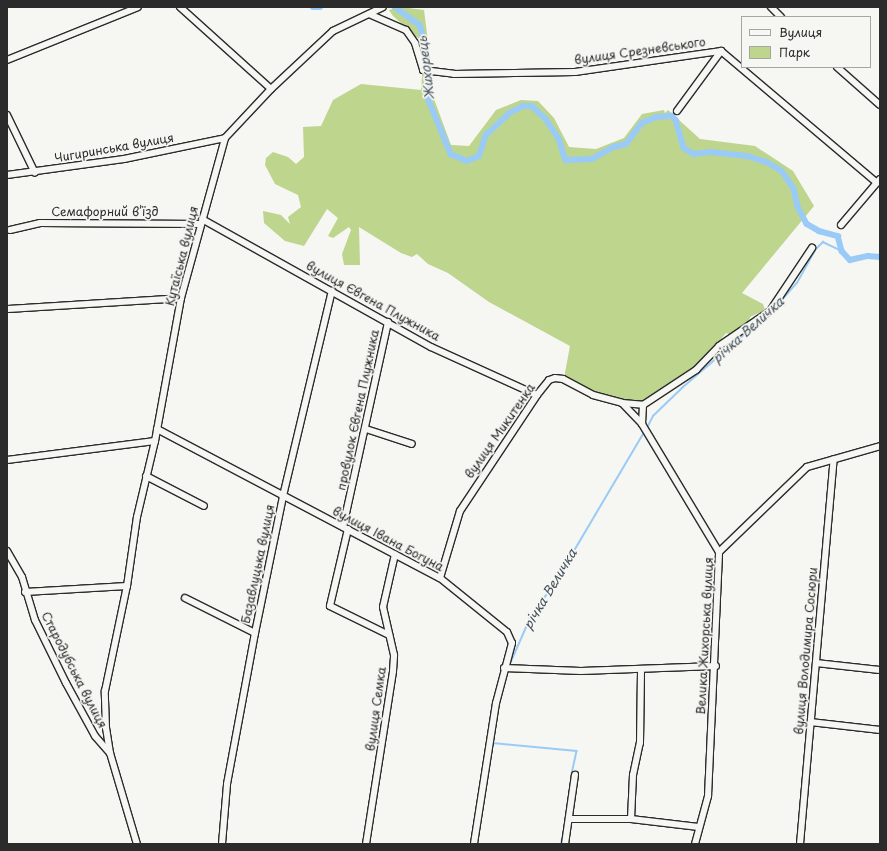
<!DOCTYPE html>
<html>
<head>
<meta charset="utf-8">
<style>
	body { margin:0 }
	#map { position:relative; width:887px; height:851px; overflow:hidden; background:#f6f6f2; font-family:"Playpen Sans",sans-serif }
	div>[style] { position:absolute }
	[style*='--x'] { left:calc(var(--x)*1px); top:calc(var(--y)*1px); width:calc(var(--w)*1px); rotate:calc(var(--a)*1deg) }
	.green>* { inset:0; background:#bdd58c }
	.stream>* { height:1.5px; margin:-0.75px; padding:0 0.75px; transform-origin:0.75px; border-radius:0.75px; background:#9acbf7 }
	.canal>* { height:5.5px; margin:-2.75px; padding:0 2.75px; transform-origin:2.75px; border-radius:2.75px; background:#9acbf7 }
	.roads { filter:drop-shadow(1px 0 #2b2b2b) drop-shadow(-1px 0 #2b2b2b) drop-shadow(0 1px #2b2b2b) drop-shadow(0 -1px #2b2b2b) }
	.minor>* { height:6px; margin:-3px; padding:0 3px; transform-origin:3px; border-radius:3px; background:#f6f6f2 }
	span { translate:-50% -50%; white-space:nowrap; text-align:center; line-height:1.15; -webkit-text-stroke:3.5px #f6f6f2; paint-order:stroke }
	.street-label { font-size:12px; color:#2b2b2b }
	.water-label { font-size:13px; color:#47535e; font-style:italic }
	.frame { position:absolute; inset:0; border:8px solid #2b2b2b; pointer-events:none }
	.legend { position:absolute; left:741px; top:16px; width:130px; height:52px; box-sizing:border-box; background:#f6f6f2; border:1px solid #a5a5a2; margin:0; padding:5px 7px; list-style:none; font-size:12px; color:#2b2b2b }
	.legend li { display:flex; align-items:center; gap:8px; height:20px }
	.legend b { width:20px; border:1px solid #a5a5a2 }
</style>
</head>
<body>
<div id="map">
	<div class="green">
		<div style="clip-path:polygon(400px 7px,424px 10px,431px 65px,431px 91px,451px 145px,469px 146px,496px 110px,521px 100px,538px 101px,554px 118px,569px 147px,596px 149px,624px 138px,642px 114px,664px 110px,665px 113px,668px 110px,700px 139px,755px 146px,793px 171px,814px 206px,742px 293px,763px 304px,765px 310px,750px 317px,749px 323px,731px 335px,726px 333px,696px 370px,646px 403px,622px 403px,564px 378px,570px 346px,489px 302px,448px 273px,428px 264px,417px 254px,412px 257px,401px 253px,359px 227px,360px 265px,344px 265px,342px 254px,351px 230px,349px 227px,333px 238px,328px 236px,338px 218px,327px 209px,304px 246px,285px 241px,264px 223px,263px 211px,281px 215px,290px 224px,288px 217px,301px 207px,298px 195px,275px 184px,265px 165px,266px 158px,273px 152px,288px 157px,296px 164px,304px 157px,303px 127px,321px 126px,333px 100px,361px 84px,421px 90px,423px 63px,419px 39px,393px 16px,389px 10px)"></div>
	</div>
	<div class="stream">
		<div style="--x:775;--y:308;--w:33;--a:-49"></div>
		<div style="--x:797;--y:283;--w:39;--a:-61"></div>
		<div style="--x:816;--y:249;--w:10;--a:-45"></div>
		<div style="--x:823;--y:242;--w:21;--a:25"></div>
		<div style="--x:648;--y:426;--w:11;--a:-63"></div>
		<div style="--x:653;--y:416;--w:42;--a:-44"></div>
		<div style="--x:683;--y:387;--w:99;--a:-40.5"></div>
		<div style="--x:510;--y:664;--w:52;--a:-66.4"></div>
		<div style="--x:531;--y:616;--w:41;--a:-54"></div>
		<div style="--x:555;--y:583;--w:173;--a:-59.4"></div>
		<div style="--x:493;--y:743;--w:84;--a:5.4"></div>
		<div style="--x:577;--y:751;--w:25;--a:102"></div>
		<div style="--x:561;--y:844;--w:14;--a:-78"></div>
	</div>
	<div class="canal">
		<div style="--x:313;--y:7;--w:7;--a:0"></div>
		<div style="--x:395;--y:7;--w:31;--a:36"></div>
		<div style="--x:420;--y:25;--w:22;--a:74"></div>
		<div style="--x:426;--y:46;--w:52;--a:87.8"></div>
		<div style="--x:428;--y:98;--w:61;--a:67.7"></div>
		<div style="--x:451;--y:154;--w:17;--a:24"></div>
		<div style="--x:467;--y:161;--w:13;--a:-23"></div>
		<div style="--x:479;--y:156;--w:22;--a:-72"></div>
		<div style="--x:486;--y:135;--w:33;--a:-43"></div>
		<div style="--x:510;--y:113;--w:15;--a:-28"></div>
		<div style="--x:523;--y:106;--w:9;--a:0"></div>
		<div style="--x:532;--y:106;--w:19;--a:43"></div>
		<div style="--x:546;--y:119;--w:24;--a:57"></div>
		<div style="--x:559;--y:139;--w:22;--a:72"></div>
		<div style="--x:566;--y:160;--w:26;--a:-2"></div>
		<div style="--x:592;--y:159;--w:25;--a:-29"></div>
		<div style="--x:614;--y:147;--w:12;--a:-14"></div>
		<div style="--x:626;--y:144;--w:26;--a:-53"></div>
		<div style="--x:642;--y:123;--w:15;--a:-23"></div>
		<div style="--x:656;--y:117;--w:16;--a:-4"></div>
		<div style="--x:672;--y:116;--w:6;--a:45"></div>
		<div style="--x:676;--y:120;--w:29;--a:74"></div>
		<div style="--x:684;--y:148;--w:12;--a:31"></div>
		<div style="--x:694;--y:154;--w:16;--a:-7"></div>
		<div style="--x:710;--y:152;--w:37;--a:6"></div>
		<div style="--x:747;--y:156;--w:21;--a:17"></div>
		<div style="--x:767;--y:162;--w:17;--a:31"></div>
		<div style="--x:782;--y:171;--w:22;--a:56"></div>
		<div style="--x:794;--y:189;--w:18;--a:77"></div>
		<div style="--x:798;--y:207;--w:19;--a:62"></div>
		<div style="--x:807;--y:224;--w:14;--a:30"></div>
		<div style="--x:819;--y:231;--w:20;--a:15"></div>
		<div style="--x:838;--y:236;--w:16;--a:75"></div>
		<div style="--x:842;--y:251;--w:12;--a:48"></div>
		<div style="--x:850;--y:260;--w:18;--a:-13"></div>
		<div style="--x:868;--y:256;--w:12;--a:5"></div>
	</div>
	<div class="roads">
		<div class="minor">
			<div style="--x:180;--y:7;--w:122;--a:42"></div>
			<div style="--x:771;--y:7;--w:14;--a:45"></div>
			<div style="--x:369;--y:14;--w:40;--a:23.4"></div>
			<div style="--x:406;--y:30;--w:16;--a:55"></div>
			<div style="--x:415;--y:43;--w:28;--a:73"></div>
			<div style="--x:423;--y:70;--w:31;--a:7"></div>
			<div style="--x:454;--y:74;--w:121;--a:-0.9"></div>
			<div style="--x:575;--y:72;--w:148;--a:-8.2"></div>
			<div style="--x:721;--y:51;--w:204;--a:40.2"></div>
			<div style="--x:7;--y:60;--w:141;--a:-22"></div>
			<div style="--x:837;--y:67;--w:57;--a:41.5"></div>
			<div style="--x:677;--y:111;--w:74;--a:-53.7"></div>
			<div style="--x:7;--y:115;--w:64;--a:64.2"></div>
			<div style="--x:7;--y:175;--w:118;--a:-7.8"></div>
			<div style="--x:124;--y:159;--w:103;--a:-11.7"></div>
			<div style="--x:202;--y:219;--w:262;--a:29.2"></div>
			<div style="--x:431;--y:347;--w:116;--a:24.4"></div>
			<div style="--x:841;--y:225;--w:60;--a:-49.7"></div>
			<div style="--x:10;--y:230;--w:31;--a:-13"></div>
			<div style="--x:40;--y:223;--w:161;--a:0.4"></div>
			<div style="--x:7;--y:309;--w:174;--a:-3.6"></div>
			<div style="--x:622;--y:403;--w:21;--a:5"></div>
			<div style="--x:642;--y:424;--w:19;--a:-87"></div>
			<div style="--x:643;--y:405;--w:64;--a:-33.4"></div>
			<div style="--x:696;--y:370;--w:33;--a:-46"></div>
			<div style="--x:719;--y:346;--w:62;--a:-34.5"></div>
			<div style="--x:770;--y:311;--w:76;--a:-56.3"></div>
			<div style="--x:157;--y:429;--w:320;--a:27.8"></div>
			<div style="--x:440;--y:578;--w:86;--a:38.9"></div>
			<div style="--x:507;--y:632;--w:12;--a:66"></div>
			<div style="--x:512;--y:643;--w:62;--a:104.9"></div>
			<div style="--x:496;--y:703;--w:143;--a:98.9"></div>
			<div style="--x:366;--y:429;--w:48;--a:18.1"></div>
			<div style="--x:7;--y:460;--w:149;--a:-7.3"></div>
			<div style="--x:146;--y:476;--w:65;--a:27.3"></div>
			<div style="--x:343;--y:527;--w:210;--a:-77.6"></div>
			<div style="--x:348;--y:529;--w:79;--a:103.2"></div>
			<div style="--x:330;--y:606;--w:66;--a:26.2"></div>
			<div style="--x:7;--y:551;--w:30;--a:60"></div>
			<div style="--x:22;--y:577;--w:45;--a:73.2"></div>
			<div style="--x:35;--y:620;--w:70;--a:63.8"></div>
			<div style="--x:66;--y:683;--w:60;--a:61.3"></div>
			<div style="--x:95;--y:736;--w:23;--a:49"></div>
			<div style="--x:110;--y:753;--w:95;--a:73.5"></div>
			<div style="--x:440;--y:578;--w:70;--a:-73.4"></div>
			<div style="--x:460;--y:511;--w:139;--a:-56.4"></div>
			<div style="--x:537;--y:395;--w:19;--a:-51"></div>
			<div style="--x:549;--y:380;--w:6;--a:-18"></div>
			<div style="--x:555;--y:378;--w:8;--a:7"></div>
			<div style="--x:563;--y:379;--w:34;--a:28"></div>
			<div style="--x:593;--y:395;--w:30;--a:15"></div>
			<div style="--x:622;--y:403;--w:29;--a:46"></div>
			<div style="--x:642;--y:424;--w:149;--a:59"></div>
			<div style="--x:25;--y:592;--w:102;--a:-3.4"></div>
			<div style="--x:185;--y:598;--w:78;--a:26.6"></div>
			<div style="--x:816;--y:663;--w:64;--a:6.2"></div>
			<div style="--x:504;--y:668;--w:77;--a:2.2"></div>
			<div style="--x:581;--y:671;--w:135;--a:-2.1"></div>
			<div style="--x:811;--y:722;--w:69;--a:6.6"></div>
			<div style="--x:110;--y:753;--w:25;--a:-99"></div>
			<div style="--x:106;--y:728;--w:37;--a:-92"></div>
			<div style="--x:105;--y:691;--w:107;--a:-78.2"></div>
			<div style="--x:127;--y:586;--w:70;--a:-81.8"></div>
			<div style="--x:137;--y:517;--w:78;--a:-76.7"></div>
			<div style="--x:155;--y:441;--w:145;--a:-79.7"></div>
			<div style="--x:181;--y:298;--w:166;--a:-74.6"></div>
			<div style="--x:225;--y:138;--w:67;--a:-46.8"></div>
			<div style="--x:271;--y:89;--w:85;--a:-43.1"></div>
			<div style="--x:333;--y:31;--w:55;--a:-25.6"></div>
			<div style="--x:569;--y:819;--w:62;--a:0"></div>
			<div style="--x:631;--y:819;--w:68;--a:6.7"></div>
			<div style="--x:631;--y:819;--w:44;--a:-87.4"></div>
			<div style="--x:633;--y:775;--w:33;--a:-78"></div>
			<div style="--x:640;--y:743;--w:74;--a:-89.2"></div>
			<div style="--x:222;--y:844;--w:60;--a:-85.2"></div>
			<div style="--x:227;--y:784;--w:154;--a:-79.5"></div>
			<div style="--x:255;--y:633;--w:140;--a:-78.4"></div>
			<div style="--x:283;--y:496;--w:211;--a:-76.6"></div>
			<div style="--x:366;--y:844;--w:175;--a:-81.1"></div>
			<div style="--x:393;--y:671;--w:16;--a:-86"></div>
			<div style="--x:394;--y:655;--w:49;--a:-102.9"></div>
			<div style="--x:383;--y:607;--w:54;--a:-77.2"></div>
			<div style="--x:565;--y:844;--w:70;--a:-81.8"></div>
			<div style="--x:695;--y:844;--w:50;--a:-74.8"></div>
			<div style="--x:708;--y:796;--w:244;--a:-87.4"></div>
			<div style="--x:719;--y:552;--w:122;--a:-44"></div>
			<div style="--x:807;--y:467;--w:76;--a:-16"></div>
			<div style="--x:800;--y:844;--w:386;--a:-85"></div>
		</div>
	</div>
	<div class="street-label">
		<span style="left:640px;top:51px;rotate:-8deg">вулиця Срезневського</span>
		<span style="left:114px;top:148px;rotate:-10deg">Чигиринська вулиця</span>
		<span style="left:105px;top:212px">Семафорний в’їзд</span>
		<span style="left:182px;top:256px;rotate:-76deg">Кутаїська вулиця</span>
		<span style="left:373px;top:301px;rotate:29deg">вулиця Євгена Плужника</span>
		<span style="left:358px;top:410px;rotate:-78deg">провулок Євгена Плужника</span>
		<span style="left:500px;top:431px;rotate:-55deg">вулиця Микитенка</span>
		<span style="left:388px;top:539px;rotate:28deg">вулиця Івана Богуна</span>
		<span style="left:258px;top:564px;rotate:-78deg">Базавлуцька вулиця</span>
		<span style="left:705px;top:636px;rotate:-87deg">Велика Жихорська вулиця</span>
		<span style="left:806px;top:651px;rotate:-85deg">вулиця Володимира Сосюри</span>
		<span style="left:74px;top:670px;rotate:63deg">Стародубська вулиця</span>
		<span style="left:376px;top:709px;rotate:-82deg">вулиця Семка</span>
	</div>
	<div class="water-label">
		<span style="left:426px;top:68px;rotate:-97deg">Жихорець</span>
		<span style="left:748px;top:330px;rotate:-42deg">річка Величка</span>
		<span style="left:550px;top:589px;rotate:-59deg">річка Величка</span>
	</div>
	<div class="frame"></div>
	<ul class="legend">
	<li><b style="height:5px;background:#f6f6f2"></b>Вулиця</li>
	<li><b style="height:11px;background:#bdd58c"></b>Парк</li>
	</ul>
</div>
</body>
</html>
